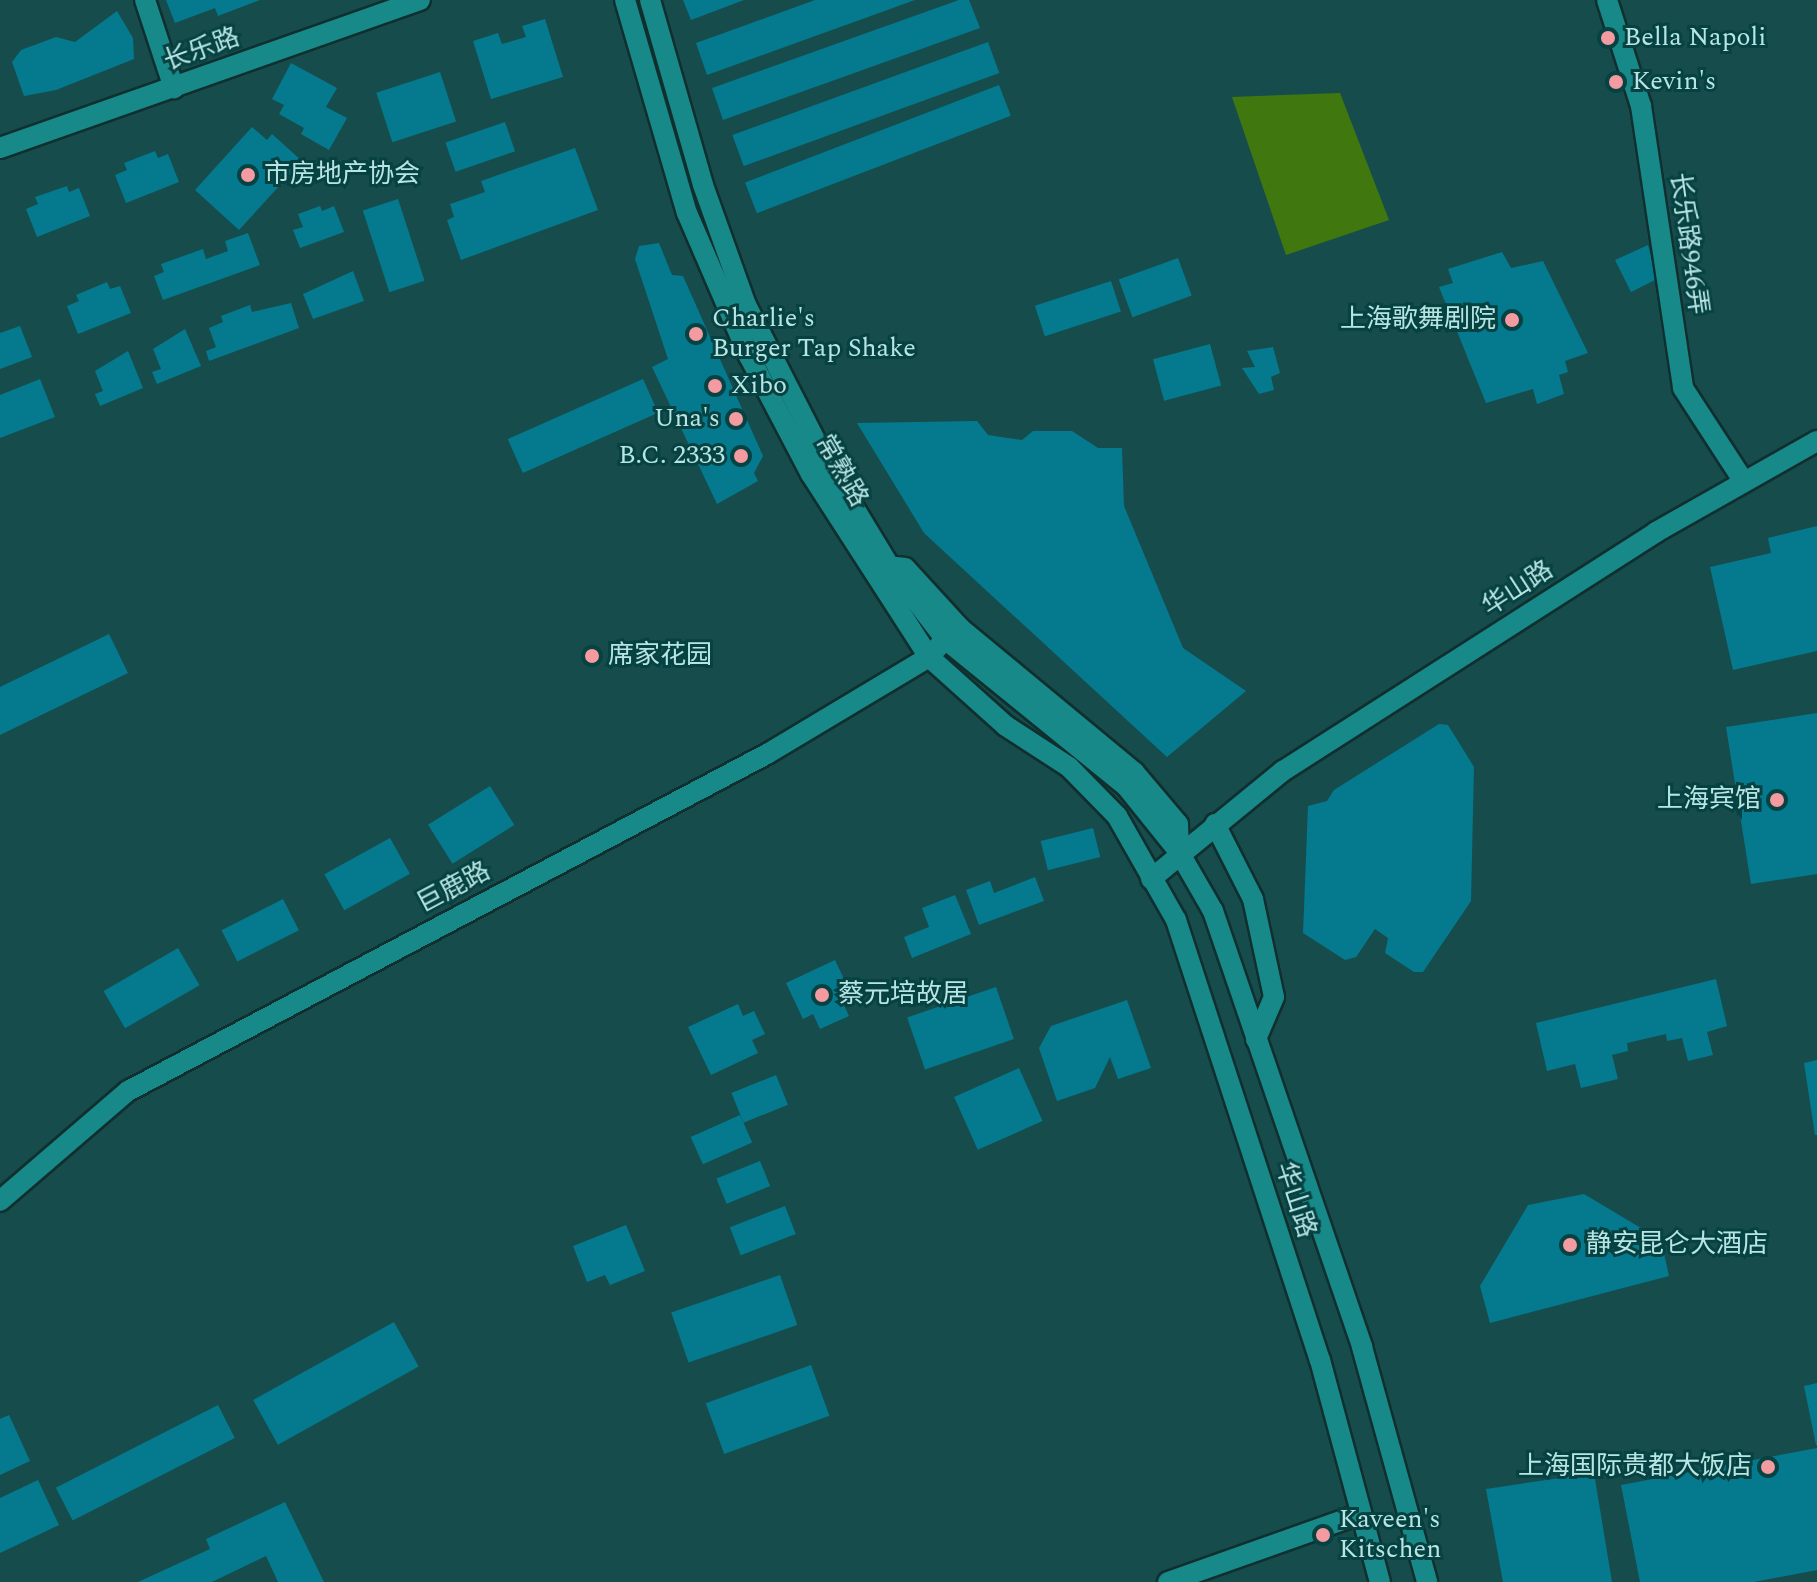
<!DOCTYPE html>
<html>
<head>
<meta charset="utf-8">
<style>
	body { margin:0 }
	#map { position:relative; width:1817px; height:1582px; overflow:hidden; background:#164d4c; font-family:Spectral,"Noto Sans SC",serif }
	div>[style] { position:absolute }
	[style*='--x'] { left:calc(var(--x)*1px); top:calc(var(--y)*1px); width:calc(var(--w)*1px); rotate:calc(var(--a)*1deg) }
	.green>* { inset:0; background:#40780f }
	.building>* { inset:0; background:#05798d; transform-origin:0 0 }
	.roads { filter:drop-shadow(2px 0 #102f2f) drop-shadow(-2px 0 #102f2f) drop-shadow(0 2px #102f2f) drop-shadow(0 -2px #102f2f) }
	.street>* { height:20px; margin:-10px; padding:0 10px; transform-origin:10px; border-radius:10px; background:#188989 }
	.secondary>* { height:20px; margin:-10px; padding:0 10px; transform-origin:10px; border-radius:10px; background:#188989 }
	.dots>* { width:22px; height:22px; translate:-50% -50%; box-sizing:border-box; border:4px solid #064242; border-radius:50% }
	span { translate:-50% -50%; white-space:nowrap; text-align:center; line-height:1.15; -webkit-text-stroke:6px #064242; paint-order:stroke }
	.poi-label { font-size:26px; color:#b8e5e4 }
	.left { translate:0 -50%; text-align:left }
	.right { translate:-100% -50%; text-align:right }
	.street-label { font-size:26px; color:#b8e5e4 }
</style>
</head>
<body>
<div id="map">
	<div class="green">
		<div style="clip-path:polygon(1340px 93px,1389px 220px,1286px 255px,1232px 97px)"></div>
	</div>
	<div class="building">
		<div style="clip-path:polygon(166px 0,260px 0,218px 16px,215px 8px,175px 23px)"></div>
		<div style="clip-path:polygon(683px 0,744px 0,691px 20px)"></div>
		<div style="clip-path:polygon(815px 0,915px 0,707px 75px,696px 43px)"></div>
		<div style="clip-path:polygon(959px 0,969px 0,980px 28px,723px 120px,712px 88px)"></div>
		<div style="clip-path:polygon(117px 11px,133px 38px,134px 59px,56px 90px,24px 96px,12px 62px,21px 50px,56px 37px,75px 42px)"></div>
		<div style="clip-path:polygon(545px 19px,563px 77px,491px 99px,473px 41px,498px 33px,502px 44px,526px 37px,522px 26px)"></div>
		<div style="left:988px;top:42px;width:33px;height:272px;rotate:70deg"></div>
		<div style="clip-path:polygon(291px 63px,337px 88px,326px 107px,347px 118px,329px 150px,301px 134px,304px 128px,279px 114px,284px 105px,272px 99px)"></div>
		<div style="left:440px;top:72px;width:52px;height:67px;rotate:72deg"></div>
		<div style="left:999px;top:85px;width:33px;height:272px;rotate:69deg"></div>
		<div style="left:505px;top:122px;width:31px;height:63px;rotate:71deg"></div>
		<div style="clip-path:polygon(252px 127px,267px 140px,272px 134px,302px 161px,239px 230px,195px 190px)"></div>
		<div style="clip-path:polygon(575px 148px,598px 210px,461px 260px,447px 220px,454px 217px,450px 204px,485px 192px,481px 181px)"></div>
		<div style="clip-path:polygon(155px 151px,158px 158px,168px 154px,179px 182px,126px 203px,115px 175px,127px 170px,124px 163px)"></div>
		<div style="clip-path:polygon(67px 186px,69px 192px,79px 188px,90px 216px,37px 237px,26px 209px,38px 204px,35px 197px)"></div>
		<div style="left:398px;top:199px;width:86px;height:37px;rotate:72deg"></div>
		<div style="clip-path:polygon(320px 206px,322px 211px,334px 206px,344px 232px,300px 248px,293px 230px,303px 227px,298px 214px)"></div>
		<div style="clip-path:polygon(248px 233px,260px 265px,163px 300px,154px 276px,164px 272px,161px 264px,203px 249px,206px 259px,228px 251px,225px 241px)"></div>
		<div style="clip-path:polygon(659px 243px,672px 275px,683px 276px,763px 456px,754px 473px,758px 481px,717px 504px,652px 367px,668px 359px,635px 259px,639px 246px)"></div>
		<div style="clip-path:polygon(1648px 245px,1657px 279px,1631px 292px,1615px 260px)"></div>
		<div style="clip-path:polygon(1502px 252px,1511px 268px,1543px 261px,1588px 353px,1565px 361px,1568px 372px,1559px 375px,1564px 394px,1537px 404px,1533px 389px,1486px 403px,1439px 287px,1453px 283px,1448px 269px)"></div>
		<div style="left:1178px;top:258px;width:40px;height:63px;rotate:70deg"></div>
		<div style="clip-path:polygon(353px 271px,364px 301px,313px 319px,303px 294px)"></div>
		<div style="left:1111px;top:281px;width:32px;height:80px;rotate:72deg"></div>
		<div style="clip-path:polygon(107px 282px,110px 289px,120px 286px,131px 313px,78px 334px,67px 306px,79px 301px,76px 295px)"></div>
		<div style="clip-path:polygon(291px 303px,299px 328px,209px 361px,206px 351px,216px 347px,209px 328px,223px 322px,221px 316px,250px 305px,252px 312px)"></div>
		<div style="clip-path:polygon(20px 326px,32px 357px,0 369px,0 333px)"></div>
		<div style="clip-path:polygon(185px 329px,201px 366px,157px 384px,152px 372px,161px 369px,153px 349px)"></div>
		<div style="left:1210px;top:344px;width:43px;height:59px;rotate:75deg"></div>
		<div style="clip-path:polygon(1273px 347px,1280px 373px,1271px 377px,1274px 390px,1259px 394px,1242px 368px,1255px 367px,1247px 351px)"></div>
		<div style="clip-path:polygon(128px 351px,143px 388px,100px 406px,95px 394px,103px 391px,95px 371px)"></div>
		<div style="clip-path:polygon(40px 379px,55px 417px,0 438px,0 395px)"></div>
		<div style="left:643px;top:379px;width:37px;height:148px;rotate:66deg"></div>
		<div style="clip-path:polygon(977px 421px,988px 435px,1022px 440px,1033px 431px,1072px 431px,1098px 448px,1122px 448px,1124px 506px,1183px 648px,1246px 691px,1167px 757px,924px 533px,857px 423px)"></div>
		<div style="clip-path:polygon(1817px 526px,1817px 651px,1733px 670px,1710px 567px,1771px 553px,1768px 538px)"></div>
		<div style="clip-path:polygon(109px 634px,128px 673px,0 735px,0 687px)"></div>
		<div style="clip-path:polygon(1817px 713px,1817px 874px,1751px 884px,1726px 727px)"></div>
		<div style="clip-path:polygon(1439px 724px,1448px 725px,1474px 767px,1471px 901px,1423px 972px,1414px 972px,1385px 953px,1388px 938px,1375px 929px,1356px 957px,1345px 960px,1303px 933px,1308px 806px,1327px 801px,1334px 790px)"></div>
		<div style="left:490px;top:786px;width:46px;height:73px;rotate:58deg"></div>
		<div style="left:1093px;top:828px;width:30px;height:54px;rotate:76deg"></div>
		<div style="left:390px;top:838px;width:41px;height:75px;rotate:61deg"></div>
		<div style="clip-path:polygon(1035px 877px,1044px 901px,979px 925px,966px 890px,990px 881px,994px 893px)"></div>
		<div style="clip-path:polygon(955px 895px,971px 934px,912px 958px,904px 937px,929px 927px,922px 908px)"></div>
		<div style="left:283px;top:899px;width:35px;height:69px;rotate:63deg"></div>
		<div style="left:178px;top:948px;width:43px;height:86px;rotate:60deg"></div>
		<div style="clip-path:polygon(835px 960px,852px 996px,842px 1001px,849px 1016px,820px 1029px,813px 1014px,803px 1019px,786px 983px)"></div>
		<div style="clip-path:polygon(1716px 979px,1727px 1026px,1707px 1032px,1713px 1055px,1688px 1061px,1682px 1038px,1667px 1041px,1666px 1034px,1627px 1043px,1628px 1051px,1612px 1055px,1618px 1079px,1581px 1088px,1575px 1064px,1547px 1071px,1536px 1023px)"></div>
		<div style="left:996px;top:987px;width:55px;height:94px;rotate:71deg"></div>
		<div style="clip-path:polygon(1127px 1000px,1151px 1068px,1118px 1079px,1110px 1057px,1095px 1088px,1057px 1101px,1039px 1048px,1051px 1026px)"></div>
		<div style="clip-path:polygon(738px 1004px,743px 1016px,754px 1011px,765px 1034px,752px 1040px,758px 1053px,711px 1075px,688px 1027px)"></div>
		<div style="clip-path:polygon(1817px 1060px,1817px 1135px,1815px 1135px,1804px 1063px)"></div>
		<div style="left:1019px;top:1068px;width:58px;height:71px;rotate:66deg"></div>
		<div style="left:776px;top:1075px;width:32px;height:48px;rotate:68deg"></div>
		<div style="left:740px;top:1115px;width:30px;height:54px;rotate:66deg"></div>
		<div style="left:760px;top:1161px;width:27px;height:47px;rotate:68deg"></div>
		<div style="clip-path:polygon(1584px 1194px,1661px 1240px,1669px 1276px,1490px 1323px,1480px 1286px,1528px 1205px)"></div>
		<div style="left:785px;top:1206px;width:30px;height:59px;rotate:69deg"></div>
		<div style="clip-path:polygon(626px 1225px,645px 1271px,610px 1285px,605px 1275px,587px 1282px,573px 1246px)"></div>
		<div style="left:780px;top:1275px;width:53px;height:115px;rotate:71deg"></div>
		<div style="left:394px;top:1322px;width:51px;height:161px;rotate:61deg"></div>
		<div style="left:811px;top:1365px;width:54px;height:112px;rotate:70deg"></div>
		<div style="clip-path:polygon(1817px 1383px,1817px 1445px,1816px 1445px,1804px 1386px)"></div>
		<div style="left:218px;top:1405px;width:37px;height:182px;rotate:63deg"></div>
		<div style="clip-path:polygon(9px 1415px,30px 1461px,0 1475px,0 1419px)"></div>
		<div style="clip-path:polygon(1817px 1448px,1817px 1570px,1754px 1582px,1640px 1582px,1621px 1485px)"></div>
		<div style="clip-path:polygon(1594px 1473px,1612px 1582px,1503px 1582px,1486px 1489px)"></div>
		<div style="clip-path:polygon(38px 1480px,59px 1525px,0 1553px,0 1498px)"></div>
		<div style="clip-path:polygon(285px 1502px,324px 1582px,278px 1582px,266px 1556px,212px 1582px,138px 1582px,210px 1549px,206px 1539px)"></div>
	</div>
	<div class="roads">
		<div class="street">
			<div style="--x:145;--y:0;--w:93;--a:71.8"></div>
			<div style="--x:1607;--y:0;--w:111;--a:72.2"></div>
			<div style="--x:1641;--y:106;--w:285;--a:81.5"></div>
			<div style="--x:1683;--y:388;--w:112;--a:57"></div>
			<div style="--x:0;--y:1201;--w:169;--a:-40.7"></div>
			<div style="--x:128;--y:1091;--w:722;--a:-27.81"></div>
			<div style="--x:767;--y:754;--w:189;--a:-30.9"></div>
			<div style="--x:929;--y:657;--w:24;--a:-48"></div>
			<div style="--x:1168;--y:1582;--w:204;--a:-19.5"></div>
		</div>
		<div class="secondary">
			<div style="--x:625;--y:0;--w:222;--a:73.8"></div>
			<div style="--x:687;--y:213;--w:156;--a:66.6"></div>
			<div style="--x:749;--y:356;--w:133;--a:62.3"></div>
			<div style="--x:811;--y:474;--w:218;--a:57.2"></div>
			<div style="--x:929;--y:657;--w:103;--a:41.9"></div>
			<div style="--x:1006;--y:726;--w:75;--a:33.1"></div>
			<div style="--x:1069;--y:767;--w:69;--a:45.6"></div>
			<div style="--x:1117;--y:816;--w:120;--a:60.4"></div>
			<div style="--x:1176;--y:920;--w:463;--a:71.9"></div>
			<div style="--x:1320;--y:1360;--w:230;--a:74.9"></div>
			<div style="--x:650;--y:0;--w:192;--a:74"></div>
			<div style="--x:703;--y:185;--w:127;--a:70.3"></div>
			<div style="--x:746;--y:305;--w:180;--a:62.9"></div>
			<div style="--x:828;--y:465;--w:119;--a:58.7"></div>
			<div style="--x:890;--y:567;--w:91;--a:52.6"></div>
			<div style="--x:945;--y:639;--w:233;--a:39.1"></div>
			<div style="--x:1126;--y:786;--w:85;--a:51.2"></div>
			<div style="--x:1179;--y:852;--w:68;--a:60"></div>
			<div style="--x:1213;--y:911;--w:461;--a:71.1"></div>
			<div style="--x:1362;--y:1347;--w:244;--a:74.5"></div>
			<div style="--x:0;--y:148;--w:445;--a:-19.4"></div>
			<div style="--x:896;--y:567;--w:9;--a:6"></div>
			<div style="--x:905;--y:568;--w:81;--a:47.5"></div>
			<div style="--x:960;--y:628;--w:226;--a:39.6"></div>
			<div style="--x:1134;--y:772;--w:68;--a:49.8"></div>
			<div style="--x:1178;--y:824;--w:28;--a:88"></div>
			<div style="--x:1215;--y:824;--w:84;--a:63.1"></div>
			<div style="--x:1253;--y:899;--w:100;--a:77.9"></div>
			<div style="--x:1274;--y:997;--w:46;--a:113.2"></div>
			<div style="--x:1151;--y:879;--w:171;--a:-39.3"></div>
			<div style="--x:1283;--y:771;--w:443;--a:-32.6"></div>
			<div style="--x:1656;--y:532;--w:185;--a:-29.5"></div>
		</div>
	</div>
	<div class="dots">
		<div style="left:1608px;top:38px;background:#f49aa1"></div>
		<div style="left:1616px;top:82px;background:#f49aa1"></div>
		<div style="left:248px;top:175px;background:#f49aa1"></div>
		<div style="left:1512px;top:320px;background:#f49aa1"></div>
		<div style="left:696px;top:334px;background:#f49aa1"></div>
		<div style="left:715px;top:386px;background:#f49aa1"></div>
		<div style="left:736px;top:419px;background:#f49aa1"></div>
		<div style="left:741px;top:456px;background:#f49aa1"></div>
		<div style="left:592px;top:656px;background:#f49aa1"></div>
		<div style="left:1777px;top:800px;background:#f49aa1"></div>
		<div style="left:822px;top:995px;background:#f49aa1"></div>
		<div style="left:1570px;top:1245px;background:#f49aa1"></div>
		<div style="left:1768px;top:1467px;background:#f49aa1"></div>
		<div style="left:1323px;top:1535px;background:#f49aa1"></div>
	</div>
	<div class="poi-label">
		<span class="left" style="left:1624px;top:38px">Bella Napoli</span>
		<span class="left" style="left:1632px;top:82px">Kevin's</span>
		<span class="left" style="left:264px;top:175px">市房地产协会</span>
		<span class="left" style="left:712px;top:334px">Charlie's<br>Burger Tap Shake</span>
		<span class="right" style="left:1496px;top:320px">上海歌舞剧院</span>
		<span class="left" style="left:731px;top:386px">Xibo</span>
		<span class="right" style="left:720px;top:419px">Una's</span>
		<span class="right" style="left:725px;top:456px">B.C. 2333</span>
		<span class="left" style="left:608px;top:656px">席家花园</span>
		<span class="right" style="left:1761px;top:800px">上海宾馆</span>
		<span class="left" style="left:838px;top:995px">蔡元培故居</span>
		<span class="left" style="left:1586px;top:1245px">静安昆仑大酒店</span>
		<span class="right" style="left:1752px;top:1467px">上海国际贵都大饭店</span>
		<span class="left" style="left:1339px;top:1535px">Kaveen's<br>Kitschen</span>
	</div>
	<div class="street-label">
		<span style="left:202px;top:50px;rotate:-20deg">长乐路</span>
		<span style="left:1688px;top:244px;rotate:82deg">长乐路946弄</span>
		<span style="left:841px;top:471px;rotate:60deg">常熟路</span>
		<span style="left:1518px;top:589px;rotate:-33deg">华山路</span>
		<span style="left:454px;top:888px;rotate:-28deg">巨鹿路</span>
		<span style="left:1295px;top:1200px;rotate:72deg">华山路</span>
	</div>
</div>
</body>
</html>
